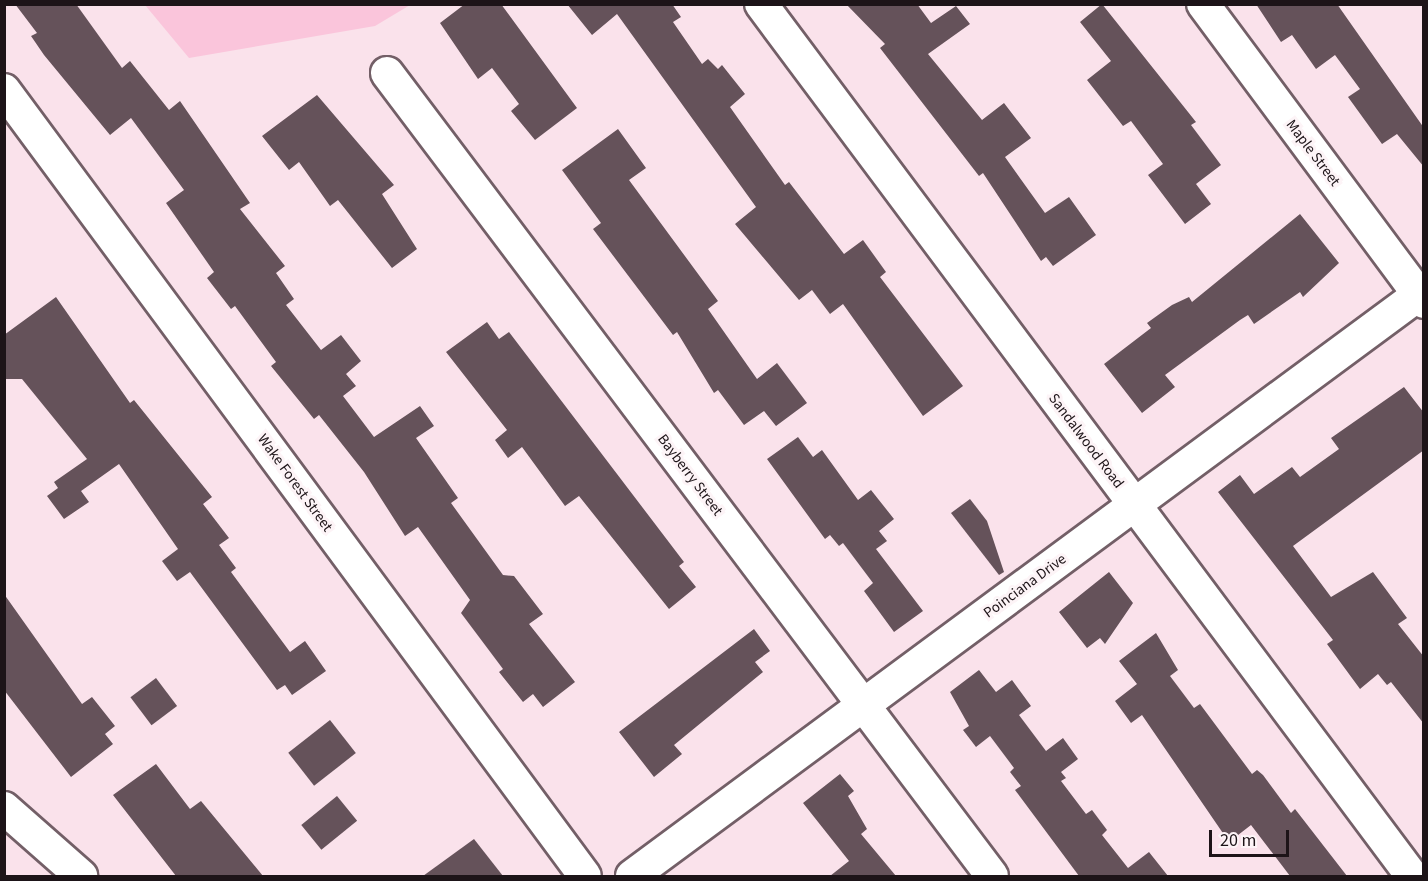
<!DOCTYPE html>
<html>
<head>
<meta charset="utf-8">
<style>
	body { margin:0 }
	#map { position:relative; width:1428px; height:881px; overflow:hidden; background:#fae2eb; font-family:"Source Sans 3",sans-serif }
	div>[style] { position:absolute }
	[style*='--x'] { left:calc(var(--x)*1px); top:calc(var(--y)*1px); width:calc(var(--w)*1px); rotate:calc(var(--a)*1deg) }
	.green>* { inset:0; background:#fac5db }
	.building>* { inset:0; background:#65525a; transform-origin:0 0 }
	.roads { filter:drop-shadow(2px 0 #735f67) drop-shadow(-2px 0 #735f67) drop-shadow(0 2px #735f67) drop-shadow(0 -2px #735f67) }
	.minor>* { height:32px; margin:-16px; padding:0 16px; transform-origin:16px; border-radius:16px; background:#fff }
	span { translate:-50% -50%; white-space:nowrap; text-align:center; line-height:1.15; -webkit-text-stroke:6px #fdf4f7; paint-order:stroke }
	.street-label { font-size:15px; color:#1d1418 }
	.frame { position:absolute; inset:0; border:6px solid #1d1418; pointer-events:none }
	.scale { position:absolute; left:1209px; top:830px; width:80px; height:27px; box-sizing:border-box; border:3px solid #1d1418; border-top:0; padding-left:8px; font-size:18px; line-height:21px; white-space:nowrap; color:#1d1418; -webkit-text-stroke:4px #fdf4f7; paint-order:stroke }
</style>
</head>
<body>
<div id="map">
	<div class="green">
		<div style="clip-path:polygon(145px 5px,410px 5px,375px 26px,189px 58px)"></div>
	</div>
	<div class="building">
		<div style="clip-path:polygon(15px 4px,76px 4px,122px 68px,130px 61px,169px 110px,180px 101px,250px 203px,240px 209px,285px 266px,276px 273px,294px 299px,286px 305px,321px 350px,341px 335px,361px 361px,346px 374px,356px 386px,343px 396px,374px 437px,420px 406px,434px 426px,416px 438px,458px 498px,451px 503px,503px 575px,514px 576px,543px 614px,529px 624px,575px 682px,543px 707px,533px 694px,523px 702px,499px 672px,503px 669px,461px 613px,470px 600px,418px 527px,405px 536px,364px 472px,319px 415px,314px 419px,271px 366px,276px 362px,235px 306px,231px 309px,207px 278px,214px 272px,166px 203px,184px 190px,131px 118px,110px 135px,44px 55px,31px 36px,37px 33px)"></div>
		<div style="clip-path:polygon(465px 4px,501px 4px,577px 108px,535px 140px,511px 111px,519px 104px,492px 68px,478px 79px,440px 23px)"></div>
		<div style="clip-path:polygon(567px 4px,672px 4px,681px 17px,673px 22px,702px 64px,708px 59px,718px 69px,722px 65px,745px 94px,730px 107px,785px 185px,789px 182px,844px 254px,863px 240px,886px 272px,880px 277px,963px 386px,923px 416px,843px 304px,830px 314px,812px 290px,799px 300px,735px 224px,756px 207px,617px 14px,592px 35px)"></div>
		<div style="clip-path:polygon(846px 4px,917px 4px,931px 23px,956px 6px,970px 24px,928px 54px,982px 120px,1004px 103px,1031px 138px,1005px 157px,1045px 213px,1069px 197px,1096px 235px,1053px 266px,1046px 257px,1041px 261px,983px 173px,979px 176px,880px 48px,885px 44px)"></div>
		<div style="clip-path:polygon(1102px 4px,1196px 122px,1191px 125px,1221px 165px,1196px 184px,1211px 204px,1185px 224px,1148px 175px,1163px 164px,1131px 121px,1123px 126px,1087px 80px,1111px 61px,1080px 22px)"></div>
		<div style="clip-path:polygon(1256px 4px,1337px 4px,1424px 128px,1424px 167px,1397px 134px,1382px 144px,1348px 97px,1360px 89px,1335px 55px,1316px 69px,1292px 35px,1281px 42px)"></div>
		<div style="clip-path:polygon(317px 95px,394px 185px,382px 194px,417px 249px,392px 268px,338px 200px,330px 206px,299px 162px,289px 170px,262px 136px)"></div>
		<div style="clip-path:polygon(618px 129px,646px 168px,629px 180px,718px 301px,708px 309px,757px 379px,777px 363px,807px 403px,776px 426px,764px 411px,744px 425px,718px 390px,714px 393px,677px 332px,673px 335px,593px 229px,601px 223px,562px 170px)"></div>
		<div style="clip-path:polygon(1300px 214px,1339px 263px,1303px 297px,1300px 292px,1254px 324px,1248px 315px,1240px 320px,1165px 375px,1175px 387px,1142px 413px,1104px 364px,1151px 328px,1147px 323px,1172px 305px,1189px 297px,1192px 302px)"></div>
		<div style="clip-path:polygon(56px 297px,130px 403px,134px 400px,212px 497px,203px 504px,229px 538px,219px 545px,236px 568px,231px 572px,290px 652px,305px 641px,326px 671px,292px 695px,285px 685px,277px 690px,190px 572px,177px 581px,162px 561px,178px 549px,119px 464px,81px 491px,89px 502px,64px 519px,47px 496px,58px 488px,54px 482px,87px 459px,22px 379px,4px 379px,4px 335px)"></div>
		<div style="clip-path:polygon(487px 322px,499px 339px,509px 332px,684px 562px,679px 566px,696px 587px,669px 609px,579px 496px,565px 506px,522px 447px,508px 458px,495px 440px,507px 430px,446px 352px)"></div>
		<div style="clip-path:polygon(1404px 387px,1424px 413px,1424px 450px,1293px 546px,1331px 597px,1373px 572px,1407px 618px,1398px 624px,1424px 657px,1424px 724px,1391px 682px,1387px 685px,1378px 674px,1360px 689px,1327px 644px,1333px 640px,1218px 492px,1240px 475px,1254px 494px,1292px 467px,1300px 477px,1339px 449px,1331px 438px)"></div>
		<div style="clip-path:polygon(798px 437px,813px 457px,822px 450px,858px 500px,871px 490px,894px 519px,879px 531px,887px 541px,876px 549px,923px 611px,894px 632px,864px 591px,873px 583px,843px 543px,839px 546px,830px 535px,825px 539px,767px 459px)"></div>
		<div style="clip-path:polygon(970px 499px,987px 521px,1004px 572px,999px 575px,951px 513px)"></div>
		<div style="clip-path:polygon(1109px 572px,1133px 603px,1105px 644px,1100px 638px,1087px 648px,1059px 612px)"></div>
		<div style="clip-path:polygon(4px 594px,82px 704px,92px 697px,115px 726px,105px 734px,113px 744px,71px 777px,4px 690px)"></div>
		<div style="clip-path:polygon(754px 629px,770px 651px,755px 662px,763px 672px,674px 745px,682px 754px,654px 777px,619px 732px)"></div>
		<div style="clip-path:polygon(1156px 633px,1178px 670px,1170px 676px,1194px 708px,1200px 704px,1252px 774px,1257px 770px,1263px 775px,1291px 813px,1295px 809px,1347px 876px,1290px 876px,1251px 825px,1229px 842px,1142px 715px,1131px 723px,1115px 701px,1137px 684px,1119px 661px)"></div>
		<div style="clip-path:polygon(979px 670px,996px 692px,1012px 680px,1031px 706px,1019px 715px,1046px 751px,1063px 738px,1078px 759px,1061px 772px,1066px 778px,1061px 781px,1086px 814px,1092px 810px,1107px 830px,1102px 835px,1128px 868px,1149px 852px,1168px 876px,1079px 876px,1015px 790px,1021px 786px,1010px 772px,1014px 768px,990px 736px,976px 747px,963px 730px,969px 726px,950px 692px)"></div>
		<div style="left:156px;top:678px;width:35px;height:32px;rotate:53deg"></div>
		<div style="left:330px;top:720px;width:42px;height:53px;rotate:52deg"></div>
		<div style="clip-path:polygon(156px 764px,190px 809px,201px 801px,263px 876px,176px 876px,113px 795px)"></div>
		<div style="clip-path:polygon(840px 774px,854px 791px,848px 796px,867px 829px,861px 834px,896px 876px,830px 876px,849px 861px,803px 803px)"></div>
		<div style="left:337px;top:796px;width:32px;height:46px;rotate:51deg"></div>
		<div style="clip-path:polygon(474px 839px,503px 876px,423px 876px)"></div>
	</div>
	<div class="roads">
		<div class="minor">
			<div style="--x:761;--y:4;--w:1088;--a:53.26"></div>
			<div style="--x:1203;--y:4;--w:371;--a:53.4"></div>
			<div style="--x:387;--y:73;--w:1005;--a:53"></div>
			<div style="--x:4;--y:90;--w:977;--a:53.53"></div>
			<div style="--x:4;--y:808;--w:103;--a:41.4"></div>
			<div style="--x:632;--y:876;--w:977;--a:-36.47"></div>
		</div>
	</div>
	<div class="street-label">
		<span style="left:1313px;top:153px;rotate:53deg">Maple Street</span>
		<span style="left:1086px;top:441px;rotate:53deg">Sandalwood Road</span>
		<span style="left:690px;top:475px;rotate:53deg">Bayberry Street</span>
		<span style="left:295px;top:483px;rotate:54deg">Wake Forest Street</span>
		<span style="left:1025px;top:586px;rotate:-36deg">Poinciana Drive</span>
	</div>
	<div class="frame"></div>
	<div class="scale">20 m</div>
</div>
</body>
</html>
